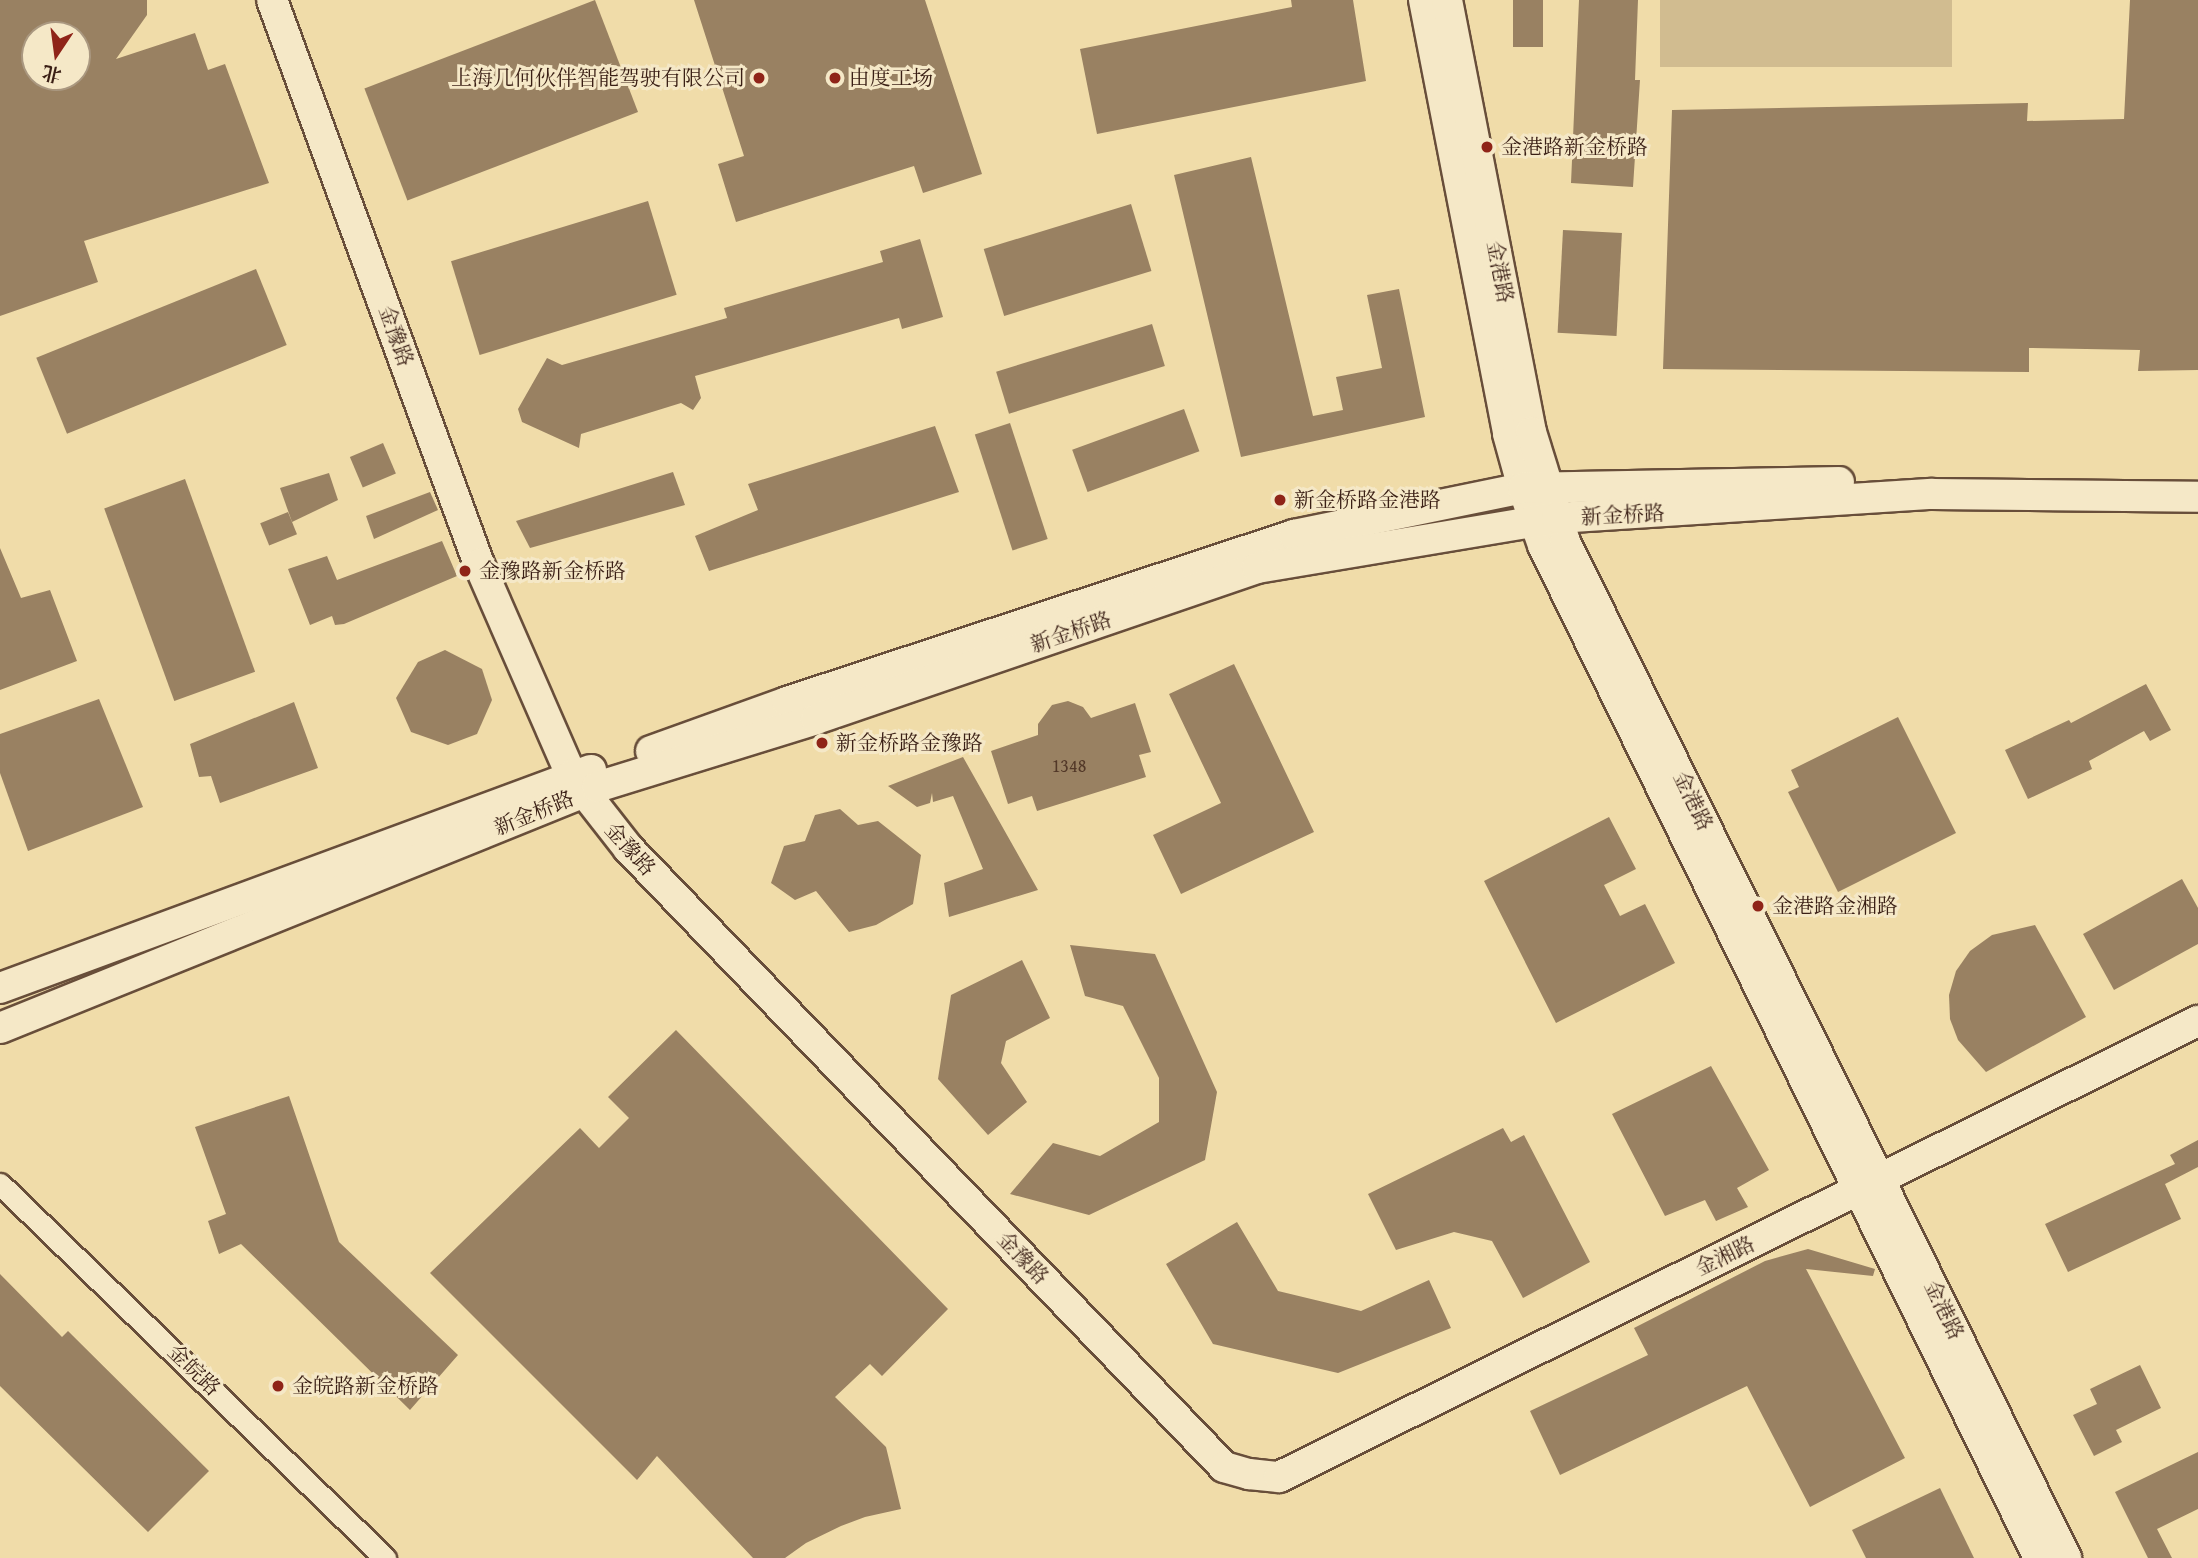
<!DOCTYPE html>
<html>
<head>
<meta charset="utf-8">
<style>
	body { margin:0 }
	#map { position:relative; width:2198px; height:1558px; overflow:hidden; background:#f0dca9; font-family:"Gentium Book Plus","Noto Serif SC",serif }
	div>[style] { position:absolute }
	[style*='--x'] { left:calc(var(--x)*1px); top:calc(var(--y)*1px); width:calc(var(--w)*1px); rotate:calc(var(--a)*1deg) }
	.green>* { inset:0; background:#d1bc90; transform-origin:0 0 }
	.building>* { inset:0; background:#998162; transform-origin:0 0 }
	.roads { filter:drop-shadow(2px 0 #684e3a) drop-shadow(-2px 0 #684e3a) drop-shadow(0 2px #684e3a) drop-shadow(0 -2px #684e3a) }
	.street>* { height:21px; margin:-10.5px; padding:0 10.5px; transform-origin:10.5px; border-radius:10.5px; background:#f5e8c7 }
	.secondary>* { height:30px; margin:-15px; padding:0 15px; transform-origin:15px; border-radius:15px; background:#f5e8c7 }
	.dots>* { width:19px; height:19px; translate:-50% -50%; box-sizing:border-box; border:4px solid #f5e8c7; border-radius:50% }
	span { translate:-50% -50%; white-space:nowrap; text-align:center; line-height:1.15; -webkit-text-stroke:6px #f5e8c7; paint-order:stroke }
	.number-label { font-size:18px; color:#523828 }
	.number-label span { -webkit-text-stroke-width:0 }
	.poi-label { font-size:21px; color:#3a1f15 }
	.right { translate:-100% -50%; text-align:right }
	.left { translate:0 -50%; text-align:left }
	.street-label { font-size:21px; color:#3a1f15 }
	.north { position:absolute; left:21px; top:21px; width:70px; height:70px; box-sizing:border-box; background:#f5e8c7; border:2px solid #aa9880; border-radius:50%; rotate:193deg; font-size:19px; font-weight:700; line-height:28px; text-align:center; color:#3a1f15 }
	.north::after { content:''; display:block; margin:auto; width:24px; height:32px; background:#8f2418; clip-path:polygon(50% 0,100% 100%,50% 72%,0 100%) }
</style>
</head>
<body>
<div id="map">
	<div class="green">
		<div style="left:1660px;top:0;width:292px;height:67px"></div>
	</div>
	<div class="building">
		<div style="clip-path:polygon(evenodd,0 0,147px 0,147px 15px,116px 59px,195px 33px,208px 70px,225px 64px,269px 183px,84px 241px,98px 282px,0 316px,0 0,35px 35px,77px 35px,77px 77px,35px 77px,35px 35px)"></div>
		<div style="left:595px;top:0;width:120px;height:247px;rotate:69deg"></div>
		<div style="clip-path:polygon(694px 0,925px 0,982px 174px,923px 193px,914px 166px,736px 222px,718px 164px,744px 156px)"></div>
		<div style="clip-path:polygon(1291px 0,1353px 0,1366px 81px,1097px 134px,1080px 49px,1292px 7px)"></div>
		<div style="left:1513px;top:0;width:30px;height:47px"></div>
		<div style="clip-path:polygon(1579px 0,1638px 0,1635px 80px,1640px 80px,1633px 187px,1571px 183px)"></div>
		<div style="clip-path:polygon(2130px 0,2198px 0,2198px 370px,2138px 371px,2140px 350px,2029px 348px,2029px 372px,1663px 369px,1672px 110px,2028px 103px,2027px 121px,2124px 119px)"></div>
		<div style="clip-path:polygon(1251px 157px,1313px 416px,1343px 410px,1336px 377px,1382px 368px,1367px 295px,1399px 289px,1425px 417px,1241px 457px,1174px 175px)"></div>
		<div style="left:648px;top:201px;width:98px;height:206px;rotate:73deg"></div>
		<div style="left:1131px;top:204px;width:70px;height:154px;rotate:73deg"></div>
		<div style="left:1563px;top:230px;width:59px;height:103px;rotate:3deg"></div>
		<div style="clip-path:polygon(920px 239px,943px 317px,902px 329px,899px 318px,695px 376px,701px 398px,693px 410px,681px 403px,581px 434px,579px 448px,522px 422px,518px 409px,547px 358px,562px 365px,727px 318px,724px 308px,883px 262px,880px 251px)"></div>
		<div style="left:256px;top:269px;width:82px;height:237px;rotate:68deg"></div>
		<div style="left:1152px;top:324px;width:44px;height:163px;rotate:73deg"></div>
		<div style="left:1184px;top:409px;width:45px;height:119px;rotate:70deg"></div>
		<div style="left:1010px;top:423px;width:122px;height:37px;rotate:72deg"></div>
		<div style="clip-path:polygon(935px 426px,959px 492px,709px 571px,695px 536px,758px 510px,748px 484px)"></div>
		<div style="left:383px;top:443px;width:33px;height:36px;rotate:67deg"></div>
		<div style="clip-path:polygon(673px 472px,685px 505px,530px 548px,516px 521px)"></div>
		<div style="clip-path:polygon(329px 473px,338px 500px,292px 522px,280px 488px)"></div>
		<div style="left:185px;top:479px;width:205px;height:86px;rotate:70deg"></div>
		<div style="clip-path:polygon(430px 492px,438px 510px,374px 539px,366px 516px)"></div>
		<div style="left:288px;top:512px;width:24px;height:30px;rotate:68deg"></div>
		<div style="clip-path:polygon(442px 541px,457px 576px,344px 624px,335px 625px,332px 616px,310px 625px,288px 569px,327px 556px,337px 580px)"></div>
		<div style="clip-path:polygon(0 548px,21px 598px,50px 590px,77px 661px,0 690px)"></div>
		<div style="clip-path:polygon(445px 650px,482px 669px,492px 700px,477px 734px,448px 745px,411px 732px,396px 698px,418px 662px)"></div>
		<div style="clip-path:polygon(1234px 664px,1314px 832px,1181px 894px,1153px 835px,1221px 803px,1169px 694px)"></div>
		<div style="clip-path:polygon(2146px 684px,2171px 730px,2150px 741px,2144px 731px,2089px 761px,2092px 769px,2028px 799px,2005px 750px,2069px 720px,2071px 723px)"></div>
		<div style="clip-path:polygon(99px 699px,143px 807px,28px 851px,0 773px,0 734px)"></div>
		<div style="clip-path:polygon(1068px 701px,1083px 707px,1091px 718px,1135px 703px,1151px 752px,1139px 755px,1146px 777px,1037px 811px,1032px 796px,1008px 804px,991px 751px,1038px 735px,1038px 724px,1052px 705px)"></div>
		<div style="clip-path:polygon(294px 702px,318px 768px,220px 803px,211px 776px,199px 777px,190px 744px)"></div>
		<div style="clip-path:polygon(1898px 717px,1956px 833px,1838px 892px,1788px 792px,1799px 787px,1791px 770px)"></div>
		<div style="clip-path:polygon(963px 757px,1038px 890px,949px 917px,944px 883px,983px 869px,953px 796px,933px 802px,932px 793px,930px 803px,917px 807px,888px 786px)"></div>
		<div style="clip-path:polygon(840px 809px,858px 825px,878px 821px,921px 855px,913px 904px,876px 925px,849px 932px,816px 891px,795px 900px,771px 883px,784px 846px,805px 841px,815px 815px)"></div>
		<div style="clip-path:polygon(1609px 817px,1636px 869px,1604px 885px,1620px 916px,1645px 904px,1675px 963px,1556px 1023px,1484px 881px)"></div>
		<div style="clip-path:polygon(2182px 879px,2198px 908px,2198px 944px,2114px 990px,2083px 934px)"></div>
		<div style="clip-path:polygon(2035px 925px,2086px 1017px,1986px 1072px,1958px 1040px,1950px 1019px,1949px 995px,1956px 971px,1970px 951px,1992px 935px)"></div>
		<div style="clip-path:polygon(1070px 945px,1155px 954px,1217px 1092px,1205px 1160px,1089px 1215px,1010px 1194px,1053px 1143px,1100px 1156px,1159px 1122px,1159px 1078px,1123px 1006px,1085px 996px)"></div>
		<div style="clip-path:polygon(1022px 960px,1050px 1018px,1006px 1041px,1001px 1063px,1027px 1102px,988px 1135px,938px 1079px,951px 995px)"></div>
		<div style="clip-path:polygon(676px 1030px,948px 1309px,882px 1376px,870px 1364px,835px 1397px,886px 1447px,901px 1509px,865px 1517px,841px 1526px,806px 1543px,785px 1558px,753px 1558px,657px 1456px,637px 1480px,430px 1273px,580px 1128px,599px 1148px,629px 1118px,608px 1097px)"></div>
		<div style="clip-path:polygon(1711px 1066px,1769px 1170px,1737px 1188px,1748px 1207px,1716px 1221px,1705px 1200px,1665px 1216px,1612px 1114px)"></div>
		<div style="clip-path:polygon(289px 1096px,339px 1242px,458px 1355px,410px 1410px,241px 1244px,219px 1254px,208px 1221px,226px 1214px,195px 1127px)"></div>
		<div style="clip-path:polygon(1503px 1128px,1511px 1142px,1524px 1135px,1590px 1262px,1523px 1298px,1492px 1241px,1454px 1232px,1396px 1250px,1368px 1194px)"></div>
		<div style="clip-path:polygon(2198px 1140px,2198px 1167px,2165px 1184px,2181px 1219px,2068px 1272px,2045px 1224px,2175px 1164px,2170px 1155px)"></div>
		<div style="clip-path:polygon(1237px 1222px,1278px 1291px,1361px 1311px,1429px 1280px,1451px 1328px,1338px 1373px,1213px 1344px,1166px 1264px)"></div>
		<div style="clip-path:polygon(1808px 1249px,1875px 1269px,1873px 1276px,1806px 1269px,1905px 1458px,1810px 1507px,1747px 1386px,1560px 1475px,1530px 1411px,1648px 1355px,1634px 1328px,1765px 1261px)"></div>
		<div style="clip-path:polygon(0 1274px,62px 1337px,68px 1331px,209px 1471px,148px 1532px,0 1386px)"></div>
		<div style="clip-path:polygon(2140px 1365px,2161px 1408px,2116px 1430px,2122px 1442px,2094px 1456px,2073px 1415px,2097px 1404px,2090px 1389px)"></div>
		<div style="clip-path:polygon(2198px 1452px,2198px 1509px,2157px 1529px,2172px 1558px,2148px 1558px,2115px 1492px)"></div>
		<div style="clip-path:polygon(1940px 1488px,1974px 1558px,1866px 1558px,1852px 1530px)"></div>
	</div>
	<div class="roads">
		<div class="street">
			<div style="--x:0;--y:1184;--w:537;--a:44.17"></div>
		</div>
		<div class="secondary">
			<div style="--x:272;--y:0;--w:601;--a:69.85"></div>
			<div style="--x:479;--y:564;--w:230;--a:66.4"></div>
			<div style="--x:571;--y:775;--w:93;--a:52"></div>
			<div style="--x:628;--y:848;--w:859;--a:46.08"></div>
			<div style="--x:1224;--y:1467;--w:26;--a:16"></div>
			<div style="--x:1249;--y:1474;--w:30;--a:6"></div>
			<div style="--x:1279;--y:1477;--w:1026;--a:-26.39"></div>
			<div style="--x:1424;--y:0;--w:442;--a:79"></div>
			<div style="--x:1508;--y:434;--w:56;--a:74.5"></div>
			<div style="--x:1523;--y:488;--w:60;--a:70.7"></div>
			<div style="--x:1543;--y:545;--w:1128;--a:63.91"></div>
			<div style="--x:1447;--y:0;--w:440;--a:79"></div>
			<div style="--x:1531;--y:432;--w:115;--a:72.8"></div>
			<div style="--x:1565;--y:542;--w:1133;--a:63.75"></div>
			<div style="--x:651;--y:751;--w:145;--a:-19.8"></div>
			<div style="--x:787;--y:702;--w:534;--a:-18.23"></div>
			<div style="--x:1294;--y:535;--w:234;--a:-11.6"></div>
			<div style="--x:1523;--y:488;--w:316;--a:-1.1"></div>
			<div style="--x:0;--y:988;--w:630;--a:-20.25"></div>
			<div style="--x:0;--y:1028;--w:644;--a:-21.98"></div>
			<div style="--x:597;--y:787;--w:229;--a:-17.2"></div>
			<div style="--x:816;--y:719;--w:466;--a:-18.9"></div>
			<div style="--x:1257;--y:568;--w:304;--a:-9.5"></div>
			<div style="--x:1557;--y:518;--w:376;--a:-3.7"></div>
			<div style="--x:1932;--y:494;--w:266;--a:0.6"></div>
		</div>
	</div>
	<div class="dots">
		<div style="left:759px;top:78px;background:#8f2418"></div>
		<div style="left:835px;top:78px;background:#8f2418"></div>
		<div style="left:1487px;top:147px;background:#8f2418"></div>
		<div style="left:1280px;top:500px;background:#8f2418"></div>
		<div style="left:465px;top:571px;background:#8f2418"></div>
		<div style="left:822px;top:743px;background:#8f2418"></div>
		<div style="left:1758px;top:906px;background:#8f2418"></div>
		<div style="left:278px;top:1386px;background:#8f2418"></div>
	</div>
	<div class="number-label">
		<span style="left:1069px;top:766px">1348</span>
	</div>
	<div class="poi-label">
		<span class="right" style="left:745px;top:78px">上海几何伙伴智能驾驶有限公司</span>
		<span class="left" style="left:849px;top:78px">由度工场</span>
		<span class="left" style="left:1501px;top:147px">金港路新金桥路</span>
		<span class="left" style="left:1294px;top:500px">新金桥路金港路</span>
		<span class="left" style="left:479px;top:571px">金豫路新金桥路</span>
		<span class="left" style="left:836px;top:743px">新金桥路金豫路</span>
		<span class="left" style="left:1772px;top:906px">金港路金湘路</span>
		<span class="left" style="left:292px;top:1386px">金皖路新金桥路</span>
	</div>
	<div class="street-label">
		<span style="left:1500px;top:272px;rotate:79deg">金港路</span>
		<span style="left:396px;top:336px;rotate:70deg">金豫路</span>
		<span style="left:1623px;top:515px;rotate:-3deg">新金桥路</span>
		<span style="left:1071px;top:632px;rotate:-19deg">新金桥路</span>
		<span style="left:1693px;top:801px;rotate:64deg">金港路</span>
		<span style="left:534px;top:813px;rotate:-22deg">新金桥路</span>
		<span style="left:630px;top:849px;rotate:48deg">金豫路</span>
		<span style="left:1725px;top:1256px;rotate:-26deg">金湘路</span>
		<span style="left:1023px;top:1258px;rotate:46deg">金豫路</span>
		<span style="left:1944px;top:1310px;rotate:64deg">金港路</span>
		<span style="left:194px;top:1370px;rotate:44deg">金皖路</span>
	</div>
	<div class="north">北</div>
</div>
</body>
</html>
